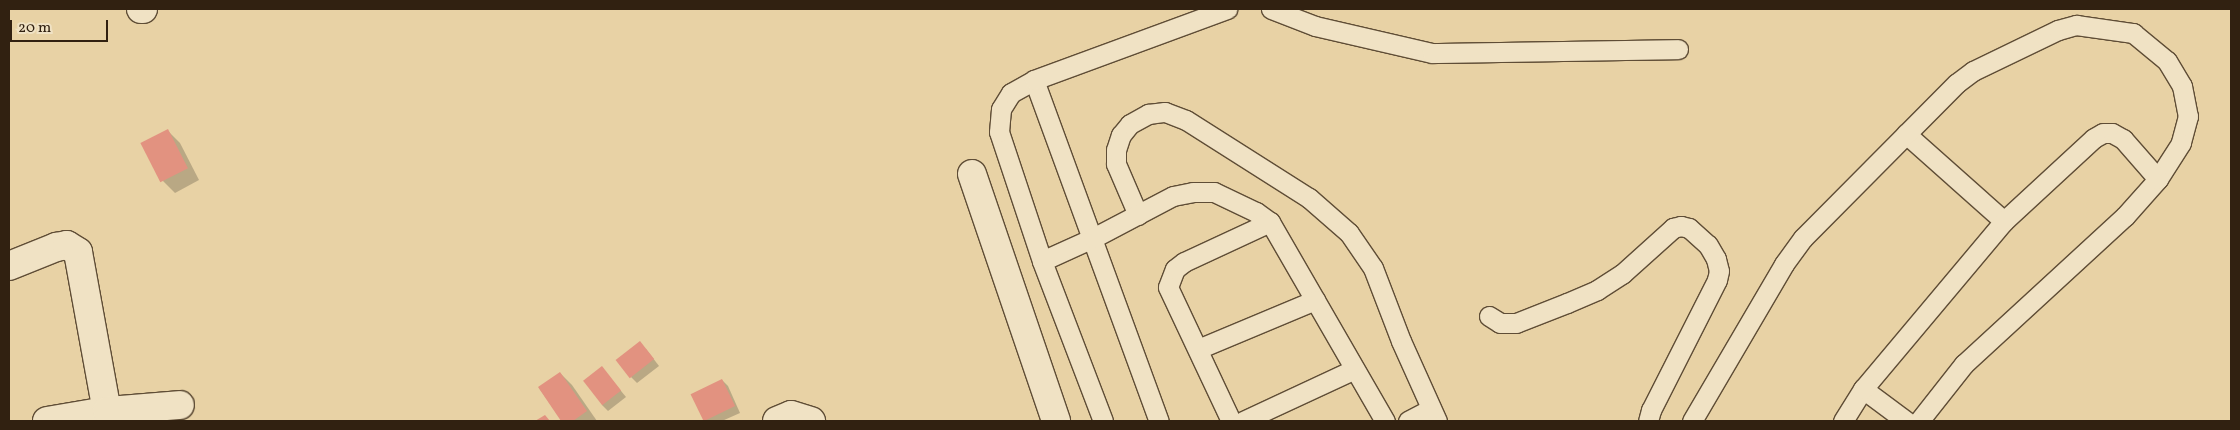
<!DOCTYPE html>
<html>
<head>
<meta charset="utf-8">
<style>
	body { margin:0 }
	#map { position:relative; width:2240px; height:430px; overflow:hidden; background:#e8d2a5; font-family:Vollkorn,serif }
	div>[style] { position:absolute }
	[style*='--x'] { left:calc(var(--x)*1px); top:calc(var(--y)*1px); width:calc(var(--w)*1px); rotate:calc(var(--a)*1deg) }
	.shadow>* { inset:0; background:#0003 }
	.building>* { inset:0; background:#e29280; transform-origin:0 0 }
	.roads { filter:drop-shadow(1px 0 #5f4d36) drop-shadow(-1px 0 #5f4d36) drop-shadow(0 1px #5f4d36) drop-shadow(0 -1px #5f4d36) }
	.lane>* { height:19px; margin:-9.5px; padding:0 9.5px; transform-origin:9.5px; border-radius:9.5px; background:#f0e2c4 }
	.street>* { height:28px; margin:-14px; padding:0 14px; transform-origin:14px; border-radius:14px; background:#f0e2c4 }
	span { translate:-50% -50%; white-space:nowrap; text-align:center; line-height:1.15; -webkit-text-stroke:4px #f0e2c4; paint-order:stroke }
	.frame { position:absolute; inset:0; border:10px solid #312111; pointer-events:none }
	.scale { position:absolute; left:10px; top:20px; width:98px; height:22px; box-sizing:border-box; border:2px solid #312111; border-top:0; padding-left:6px; font-size:15px; line-height:18px; white-space:nowrap; color:#312111; -webkit-text-stroke:4px #f0e2c4; paint-order:stroke }
</style>
</head>
<body>
<div id="map">
	<div class="shadow">
		<div style="clip-path:polygon(168px 131px,180px 143px,199px 180px,175px 193px,163px 181px)"></div>
		<div style="clip-path:polygon(646px 349px,659px 366px,637px 383px,631px 377px)"></div>
		<div style="clip-path:polygon(602px 368px,626px 397px,608px 411px,602px 405px)"></div>
		<div style="clip-path:polygon(560px 373px,572px 385px,597px 421px,562px 421px,539px 388px)"></div>
		<div style="clip-path:polygon(722px 380px,728px 386px,740px 413px,722px 421px,705px 421px)"></div>
	</div>
	<div class="building">
		<div style="left:168px;top:129px;width:44px;height:31px;rotate:63deg"></div>
		<div style="left:640px;top:341px;width:23px;height:31px;rotate:52deg"></div>
		<div style="left:602px;top:366px;width:31px;height:24px;rotate:52deg"></div>
		<div style="clip-path:polygon(560px 372px,587px 411px,573px 421px,561px 421px,538px 387px)"></div>
		<div style="left:722px;top:379px;width:30px;height:35px;rotate:64deg"></div>
		<div style="clip-path:polygon(545px 415px,550px 421px,535px 421px)"></div>
	</div>
	<div class="roads">
		<div class="lane">
			<div style="--x:1271;--y:9;--w:47;--a:21.1"></div>
			<div style="--x:1315;--y:26;--w:120;--a:13"></div>
			<div style="--x:1432;--y:53;--w:246;--a:-0.9"></div>
			<div style="--x:1034;--y:80;--w:363;--a:69.9"></div>
			<div style="--x:1906;--y:134;--w:131;--a:41.6"></div>
			<div style="--x:1138;--y:215;--w:56;--a:-113.3"></div>
			<div style="--x:1116;--y:164;--w:14;--a:-90"></div>
			<div style="--x:1116;--y:150;--w:16;--a:-72"></div>
			<div style="--x:1121;--y:135;--w:14;--a:-51"></div>
			<div style="--x:1130;--y:124;--w:21;--a:-29"></div>
			<div style="--x:1148;--y:114;--w:17;--a:-7"></div>
			<div style="--x:1165;--y:112;--w:22;--a:21"></div>
			<div style="--x:1186;--y:120;--w:146;--a:32.4"></div>
			<div style="--x:1309;--y:198;--w:53;--a:41.2"></div>
			<div style="--x:1349;--y:233;--w:42;--a:55.6"></div>
			<div style="--x:1373;--y:268;--w:78;--a:69"></div>
			<div style="--x:1401;--y:341;--w:88;--a:65.8"></div>
			<div style="--x:1042;--y:261;--w:56;--a:-24.3"></div>
			<div style="--x:1093;--y:238;--w:90;--a:-27.7"></div>
			<div style="--x:1173;--y:196;--w:20;--a:-11"></div>
			<div style="--x:1193;--y:192;--w:21;--a:0"></div>
			<div style="--x:1214;--y:192;--w:47;--a:25.5"></div>
			<div style="--x:1256;--y:212;--w:17;--a:36"></div>
			<div style="--x:1270;--y:222;--w:230;--a:60"></div>
			<div style="--x:1489;--y:316;--w:13;--a:32"></div>
			<div style="--x:1500;--y:323;--w:16;--a:0"></div>
			<div style="--x:1516;--y:323;--w:55;--a:-21.4"></div>
			<div style="--x:1567;--y:303;--w:33;--a:-23"></div>
			<div style="--x:1597;--y:290;--w:30;--a:-33"></div>
			<div style="--x:1622;--y:274;--w:69;--a:-42"></div>
			<div style="--x:1673;--y:228;--w:8;--a:-14"></div>
			<div style="--x:1681;--y:226;--w:8;--a:14"></div>
			<div style="--x:1689;--y:228;--w:25;--a:42"></div>
			<div style="--x:1708;--y:245;--w:16;--a:60"></div>
			<div style="--x:1716;--y:259;--w:12;--a:76"></div>
			<div style="--x:1719;--y:271;--w:9;--a:103"></div>
			<div style="--x:1717;--y:280;--w:146;--a:116.9"></div>
			<div style="--x:1651;--y:410;--w:11;--a:105"></div>
			<div style="--x:1198;--y:349;--w:127;--a:-22.7"></div>
			<div style="--x:1863;--y:389;--w:54;--a:36.7"></div>
			<div style="--x:1103;--y:421;--w:171;--a:-110.9"></div>
			<div style="--x:1042;--y:261;--w:136;--a:-108.4"></div>
			<div style="--x:999;--y:132;--w:23;--a:-85"></div>
			<div style="--x:1001;--y:109;--w:19;--a:-58"></div>
			<div style="--x:1011;--y:93;--w:26;--a:-29"></div>
			<div style="--x:1034;--y:80;--w:206;--a:-20.2"></div>
			<div style="--x:1231;--y:421;--w:148;--a:-115.2"></div>
			<div style="--x:1168;--y:287;--w:19;--a:-69"></div>
			<div style="--x:1175;--y:269;--w:11;--a:-38"></div>
			<div style="--x:1184;--y:262;--w:95;--a:-24.9"></div>
			<div style="--x:1243;--y:421;--w:123;--a:-24.9"></div>
			<div style="--x:1408;--y:421;--w:26;--a:-28"></div>
			<div style="--x:1692;--y:421;--w:182;--a:-59.6"></div>
			<div style="--x:1784;--y:264;--w:32;--a:-54"></div>
			<div style="--x:1803;--y:238;--w:218;--a:-45.2"></div>
			<div style="--x:1957;--y:83;--w:20;--a:-37"></div>
			<div style="--x:1973;--y:71;--w:94;--a:-25.8"></div>
			<div style="--x:2058;--y:30;--w:19;--a:-16"></div>
			<div style="--x:2076;--y:25;--w:58;--a:8"></div>
			<div style="--x:2133;--y:33;--w:44;--a:39.5"></div>
			<div style="--x:2167;--y:61;--w:29;--a:59"></div>
			<div style="--x:2182;--y:86;--w:31;--a:79"></div>
			<div style="--x:2188;--y:116;--w:28;--a:105"></div>
			<div style="--x:2181;--y:143;--w:43;--a:122.6"></div>
			<div style="--x:2158;--y:179;--w:50;--a:131.7"></div>
			<div style="--x:2125;--y:216;--w:219;--a:137.4"></div>
			<div style="--x:1964;--y:364;--w:73;--a:128.3"></div>
			<div style="--x:1843;--y:421;--w:38;--a:-58"></div>
			<div style="--x:1863;--y:389;--w:219;--a:-50"></div>
			<div style="--x:2004;--y:221;--w:122;--a:-42.7"></div>
			<div style="--x:2094;--y:138;--w:10;--a:-29"></div>
			<div style="--x:2103;--y:133;--w:9;--a:0"></div>
			<div style="--x:2112;--y:133;--w:13;--a:29"></div>
			<div style="--x:2123;--y:139;--w:53;--a:48.8"></div>
		</div>
		<div class="street">
			<div style="--x:141;--y:9;--w:2;--a:0"></div>
			<div style="--x:972;--y:174;--w:261;--a:71.2"></div>
			<div style="--x:9;--y:266;--w:51;--a:-22"></div>
			<div style="--x:56;--y:247;--w:11;--a:-10"></div>
			<div style="--x:67;--y:245;--w:13;--a:32"></div>
			<div style="--x:78;--y:252;--w:162;--a:79.7"></div>
			<div style="--x:47;--y:421;--w:61;--a:-9.5"></div>
			<div style="--x:107;--y:411;--w:73;--a:-4.7"></div>
			<div style="--x:777;--y:421;--w:15;--a:-23"></div>
			<div style="--x:791;--y:415;--w:21;--a:17"></div>
		</div>
	</div>
	<div class="frame"></div>
	<div class="scale">20 m</div>
</div>
</body>
</html>
